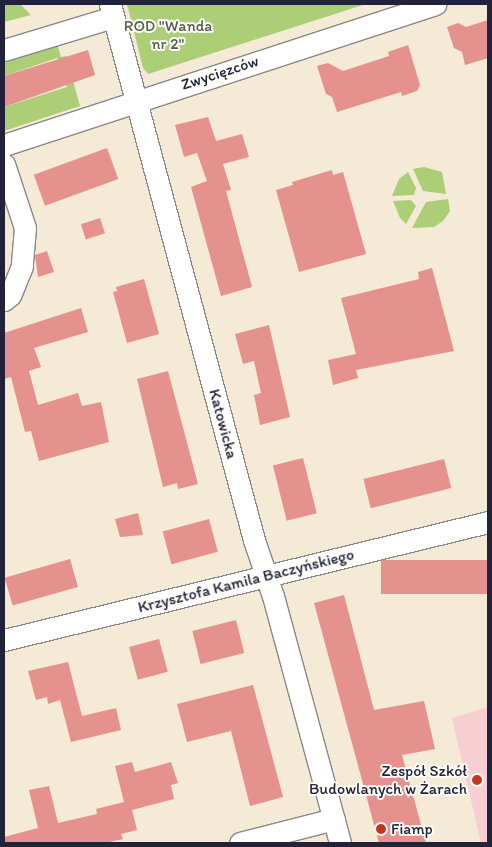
<!DOCTYPE html>
<html>
<head>
<meta charset="utf-8">
<style>
	body { margin:0 }
	#map { position:relative; width:492px; height:847px; overflow:hidden; background:#f4ead5; font-family:Itim,sans-serif }
	div>[style] { position:absolute }
	[style*='--x'] { left:calc(var(--x)*1px); top:calc(var(--y)*1px); width:calc(var(--w)*1px); rotate:calc(var(--a)*1deg) }
	.built>* { inset:0; background:#f7cfd3 }
	.green>* { inset:0; background:#acce77 }
	.building>* { inset:0; background:#e5918d; transform-origin:0 0 }
	.roads { filter:drop-shadow(1px 0 #8b8688) drop-shadow(-1px 0 #8b8688) drop-shadow(0 1px #8b8688) drop-shadow(0 -1px #8b8688) }
	.minor>* { height:21px; margin:-10.5px; padding:0 10.5px; transform-origin:10.5px; border-radius:10.5px; background:#fff }
	.dots>* { width:14px; height:14px; translate:-50% -50%; box-sizing:border-box; border:2px solid #fdfcf7; border-radius:50% }
	span { translate:-50% -50%; white-space:nowrap; text-align:center; line-height:1.15; -webkit-text-stroke:4px #fdfcf7; paint-order:stroke }
	.park-label { font-size:16px; color:#525e50 }
	.street-label { font-size:16px; color:#22223b }
	.poi-label { font-size:16px; color:#22223b }
	.right { translate:-100% -50%; text-align:right }
	.left { translate:0 -50%; text-align:left }
	.frame { position:absolute; inset:0; border:5px solid #22223b; pointer-events:none }
</style>
</head>
<body>
<div id="map">
	<div class="built">
		<div style="clip-path:polygon(488px 707px,488px 843px,481px 843px,452px 718px)"></div>
	</div>
	<div class="green">
		<div style="clip-path:polygon(4px 4px,20px 4px,31px 15px,4px 22px)"></div>
		<div style="clip-path:polygon(127px 4px,366px 4px,148px 74px,143px 68px)"></div>
		<div style="clip-path:polygon(56px 41px,61px 57px,66px 56px,80px 106px,4px 131px,4px 107px,67px 87px,57px 58px,4px 76px,4px 58px)"></div>
		<div style="clip-path:polygon(424px 167px,442px 172px,446px 194px,423px 191px,413px 169px)"></div>
		<div style="clip-path:polygon(408px 172px,416px 188px,414px 195px,392px 196px,399px 179px)"></div>
		<div style="clip-path:polygon(448px 199px,450px 211px,443px 221px,434px 227px,412px 228px,426px 202px)"></div>
		<div style="clip-path:polygon(411px 200px,416px 206px,406px 224px,400px 218px,393px 201px)"></div>
	</div>
	<div class="building">
		<div style="clip-path:polygon(488px 20px,488px 58px,465px 65px,462px 52px,454px 48px,447px 27px,458px 23px,466px 27px)"></div>
		<div style="clip-path:polygon(408px 45px,420px 85px,417px 91px,402px 96px,401px 92px,337px 112px,332px 97px,326px 94px,317px 66px,328px 63px,343px 71px,389px 56px,388px 52px)"></div>
		<div style="clip-path:polygon(88px 50px,95px 75px,4px 107px,4px 76px)"></div>
		<div style="clip-path:polygon(208px 117px,216px 141px,242px 134px,249px 157px,223px 164px,231px 190px,226px 191px,252px 287px,221px 296px,191px 187px,207px 181px,197px 153px,184px 157px,175px 125px)"></div>
		<div style="left:107px;top:148px;width:33px;height:78px;rotate:70deg"></div>
		<div style="clip-path:polygon(332px 170px,333px 175px,343px 172px,366px 254px,299px 272px,276px 190px,293px 185px,292px 182px)"></div>
		<div style="left:100px;top:218px;width:16px;height:20px;rotate:72deg"></div>
		<div style="clip-path:polygon(47px 251px,54px 272px,38px 277px,35px 255px)"></div>
		<div style="clip-path:polygon(432px 268px,454px 351px,356px 370px,358px 378px,333px 385px,328px 360px,356px 354px,341px 298px,419px 279px,418px 272px)"></div>
		<div style="clip-path:polygon(144px 279px,159px 334px,127px 343px,113px 292px,117px 291px,116px 287px)"></div>
		<div style="clip-path:polygon(81px 308px,88px 332px,34px 348px,41px 367px,29px 371px,38px 405px,78px 393px,82px 406px,101px 402px,109px 442px,39px 461px,31px 431px,25px 432px,11px 377px,4px 379px,4px 333px)"></div>
		<div style="clip-path:polygon(269px 325px,290px 417px,260px 425px,254px 395px,261px 393px,254px 361px,243px 364px,235px 334px)"></div>
		<div style="clip-path:polygon(168px 371px,198px 484px,178px 489px,177px 483px,163px 487px,137px 379px)"></div>
		<div style="left:303px;top:458px;width:57px;height:31px;rotate:76deg"></div>
		<div style="left:444px;top:459px;width:30px;height:83px;rotate:76deg"></div>
		<div style="clip-path:polygon(138px 513px,143px 535px,120px 537px,115px 519px)"></div>
		<div style="left:209px;top:519px;width:34px;height:48px;rotate:75deg"></div>
		<div style="left:70px;top:559px;width:29px;height:68px;rotate:74deg"></div>
		<div style="left:488px;top:560px;width:34px;height:107px;rotate:90deg"></div>
		<div style="clip-path:polygon(344px 595px,374px 710px,424px 701px,435px 749px,402px 755px,426px 843px,379px 843px,314px 603px)"></div>
		<div style="left:236px;top:620px;width:34px;height:45px;rotate:76deg"></div>
		<div style="left:159px;top:639px;width:34px;height:31px;rotate:75deg"></div>
		<div style="clip-path:polygon(68px 662px,82px 716px,116px 708px,121px 730px,71px 742px,60px 700px,48px 704px,47px 697px,36px 700px,28px 671px)"></div>
		<div style="clip-path:polygon(253px 685px,283px 797px,250px 806px,231px 731px,187px 742px,177px 704px)"></div>
		<div style="clip-path:polygon(132px 762px,135px 772px,171px 762px,178px 783px,171px 785px,174px 799px,132px 810px,137px 830px,121px 834px,123px 839px,105px 843px,4px 843px,4px 837px,38px 828px,29px 790px,49px 786px,58px 823px,97px 814px,96px 809px,124px 802px,115px 766px)"></div>
	</div>
	<div class="roads">
		<div class="minor">
			<div style="--x:110;--y:4;--w:555;--a:74.96"></div>
			<div style="--x:254;--y:540;--w:59;--a:71.3"></div>
			<div style="--x:273;--y:596;--w:256;--a:74.8"></div>
			<div style="--x:4;--y:50;--w:114;--a:-16.8"></div>
			<div style="--x:4;--y:145;--w:454;--a:-18.1"></div>
			<div style="--x:4;--y:164;--w:67;--a:71.8"></div>
			<div style="--x:25;--y:228;--w:38;--a:95"></div>
			<div style="--x:22;--y:266;--w:31;--a:112"></div>
			<div style="--x:10;--y:295;--w:8;--a:140"></div>
			<div style="--x:4;--y:640;--w:498;--a:-13.7"></div>
			<div style="--x:240;--y:843;--w:97;--a:-14.3"></div>
		</div>
	</div>
	<div class="dots">
		<div style="left:477px;top:780px;background:#c8321e"></div>
		<div style="left:381px;top:829px;background:#c8321e"></div>
	</div>
	<div class="park-label">
		<span style="left:168px;top:35px">ROD "Wanda<br>nr 2"</span>
	</div>
	<div class="street-label">
		<span style="left:220px;top:73px;rotate:-18deg">Zwycięzców</span>
		<span style="left:223px;top:424px;rotate:75deg">Katowicka</span>
		<span style="left:246px;top:581px;rotate:-14deg">Krzysztofa Kamila Baczyńskiego</span>
	</div>
	<div class="poi-label">
		<span class="right" style="left:467px;top:780px">Zespół Szkół<br>Budowlanych w Żarach</span>
		<span class="left" style="left:391px;top:829px">Fiamp</span>
	</div>
	<div class="frame"></div>
</div>
</body>
</html>
